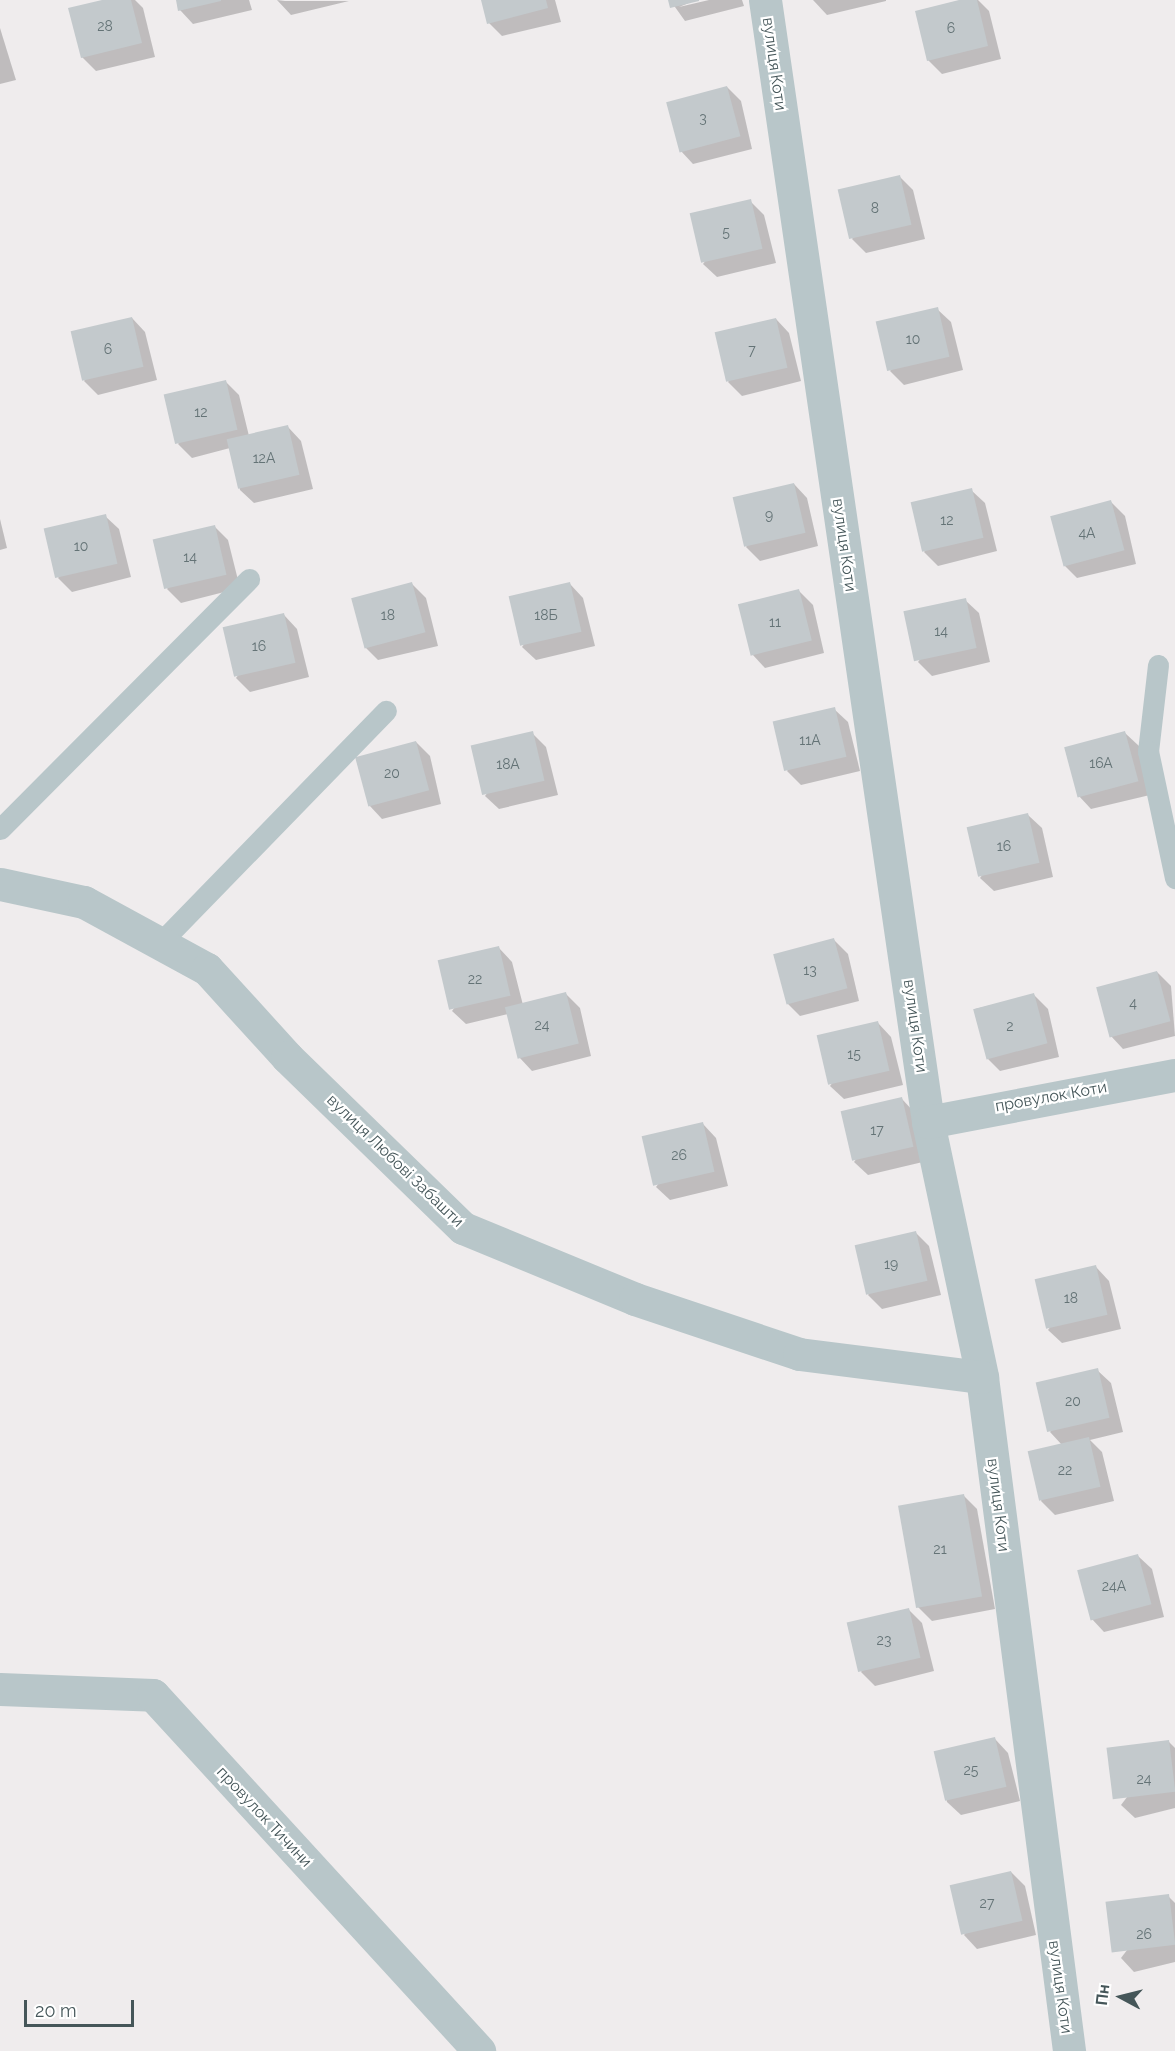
<!DOCTYPE html>
<html>
<head>
<meta charset="utf-8">
<style>
	body { margin:0 }
	#map { position:relative; width:1175px; height:2051px; overflow:hidden; background:#efeced; font-family:Raleway,sans-serif }
	div>[style] { position:absolute }
	[style*='--x'] { left:calc(var(--x)*1px); top:calc(var(--y)*1px); width:calc(var(--w)*1px); rotate:calc(var(--a)*1deg) }
	.shadow>* { inset:0; background:#0003 }
	.building>* { inset:0; background:#c3c9cc; transform-origin:0 0 }
	.lane>* { height:21px; margin:-10.5px; padding:0 10.5px; transform-origin:10.5px; border-radius:10.5px; background:#b8c6c9 }
	.street>* { height:33px; margin:-16.5px; padding:0 16.5px; transform-origin:16.5px; border-radius:16.5px; background:#b8c6c9 }
	span { translate:-50% -50%; white-space:nowrap; text-align:center; line-height:1.15; -webkit-text-stroke:4.5px #fff; paint-order:stroke }
	.number-label { font-size:14px; color:#647376 }
	.number-label span { -webkit-text-stroke-width:0 }
	.street-label { font-size:16px; color:#455659 }
	.north { position:absolute; left:1091px; top:1967px; width:60px; height:60px; -webkit-text-stroke:4px #fff; paint-order:stroke; rotate:277deg; font-size:16px; font-weight:700; line-height:24px; text-align:center; color:#455659 }
	.north::after { content:''; display:block; margin:auto; width:21px; height:27px; background:#455659; clip-path:polygon(50% 0,100% 100%,50% 72%,0 100%) }
	.scale { position:absolute; left:24px; top:2000px; width:110px; height:27px; box-sizing:border-box; border:3px solid #455659; border-top:0; padding-left:8px; font-size:18px; line-height:21px; white-space:nowrap; color:#455659; -webkit-text-stroke:4px #fff; paint-order:stroke }
</style>
</head>
<body>
<div id="map">
	<div class="shadow">
		<div style="clip-path:polygon(108px 0,135px 0,143px 8px,155px 57px,96px 71px,82px 57px)"></div>
		<div style="clip-path:polygon(177px 0,249px 0,252px 10px,193px 24px,180px 10px)"></div>
		<div style="clip-path:polygon(277px 0,285px 1px,349px 1px,291px 15px)"></div>
		<div style="clip-path:polygon(483px 0,555px 0,561px 22px,502px 36px,489px 23px)"></div>
		<div style="clip-path:polygon(670px 0,696px 0,679px 7px,709px 0,742px 0,744px 6px,685px 21px)"></div>
		<div style="clip-path:polygon(813px 0,886px 0,886px 1px,827px 15px)"></div>
		<div style="clip-path:polygon(965px 0,978px 0,989px 11px,1001px 59px,942px 74px,928px 60px)"></div>
		<div style="clip-path:polygon(0 28px,16px 80px,0 84px)"></div>
		<div style="clip-path:polygon(727px 87px,741px 101px,752px 149px,693px 164px,680px 150px)"></div>
		<div style="clip-path:polygon(899px 176px,913px 190px,925px 239px,866px 253px,852px 239px)"></div>
		<div style="clip-path:polygon(750px 201px,764px 215px,776px 263px,717px 277px,703px 264px)"></div>
		<div style="clip-path:polygon(937px 309px,951px 322px,963px 370px,904px 385px,890px 371px)"></div>
		<div style="clip-path:polygon(132px 318px,145px 332px,157px 380px,98px 395px,84px 381px)"></div>
		<div style="clip-path:polygon(776px 319px,789px 333px,801px 381px,742px 396px,728px 382px)"></div>
		<div style="clip-path:polygon(225px 381px,239px 395px,249px 436px,288px 427px,301px 441px,313px 489px,254px 503px,240px 490px,230px 448px,192px 458px,178px 444px)"></div>
		<div style="clip-path:polygon(794px 484px,807px 498px,818px 546px,760px 561px,746px 547px)"></div>
		<div style="clip-path:polygon(971px 490px,985px 503px,997px 551px,938px 566px,924px 552px)"></div>
		<div style="clip-path:polygon(1111px 502px,1125px 516px,1136px 564px,1077px 578px,1064px 565px)"></div>
		<div style="clip-path:polygon(105px 516px,119px 529px,131px 577px,72px 592px,58px 578px)"></div>
		<div style="clip-path:polygon(0 519px,7px 548px,0 550px)"></div>
		<div style="clip-path:polygon(214px 526px,228px 540px,240px 588px,181px 603px,167px 589px)"></div>
		<div style="clip-path:polygon(412px 584px,426px 598px,438px 646px,378px 660px,365px 647px)"></div>
		<div style="clip-path:polygon(570px 584px,583px 598px,595px 646px,536px 660px,522px 647px)"></div>
		<div style="clip-path:polygon(799px 591px,813px 605px,824px 653px,765px 668px,752px 654px)"></div>
		<div style="clip-path:polygon(965px 600px,979px 613px,990px 662px,932px 676px,918px 662px)"></div>
		<div style="clip-path:polygon(284px 615px,297px 629px,309px 677px,250px 692px,236px 678px)"></div>
		<div style="clip-path:polygon(834px 709px,848px 722px,860px 771px,801px 785px,787px 771px)"></div>
		<div style="clip-path:polygon(532px 733px,546px 747px,558px 795px,499px 809px,485px 796px)"></div>
		<div style="clip-path:polygon(1125px 733px,1139px 746px,1150px 795px,1091px 809px,1078px 795px)"></div>
		<div style="clip-path:polygon(416px 742px,430px 756px,441px 804px,382px 819px,369px 805px)"></div>
		<div style="clip-path:polygon(1028px 815px,1042px 828px,1053px 877px,994px 891px,980px 878px)"></div>
		<div style="clip-path:polygon(834px 940px,848px 954px,859px 1001px,800px 1016px,787px 1003px)"></div>
		<div style="clip-path:polygon(499px 948px,512px 962px,523px 1005px,566px 994px,580px 1008px,591px 1056px,532px 1071px,519px 1057px,508px 1014px,466px 1024px,452px 1011px)"></div>
		<div style="clip-path:polygon(1157px 972px,1171px 986px,1175px 1036px,1123px 1049px,1110px 1035px)"></div>
		<div style="clip-path:polygon(1034px 995px,1048px 1009px,1059px 1057px,1000px 1071px,987px 1058px,975px 1009px)"></div>
		<div style="clip-path:polygon(878px 1023px,891px 1037px,903px 1085px,844px 1099px,830px 1086px)"></div>
		<div style="clip-path:polygon(902px 1099px,915px 1113px,927px 1161px,868px 1175px,854px 1162px)"></div>
		<div style="clip-path:polygon(703px 1124px,716px 1138px,728px 1186px,670px 1200px,656px 1187px)"></div>
		<div style="clip-path:polygon(916px 1233px,929px 1246px,941px 1295px,882px 1309px,868px 1295px)"></div>
		<div style="clip-path:polygon(1096px 1267px,1109px 1281px,1121px 1329px,1062px 1343px,1048px 1330px)"></div>
		<div style="clip-path:polygon(1097px 1370px,1111px 1383px,1123px 1432px,1090px 1440px,1102px 1452px,1114px 1501px,1055px 1515px,1041px 1501px,1062px 1445px,1050px 1432px)"></div>
		<div style="clip-path:polygon(963px 1495px,977px 1509px,995px 1609px,932px 1621px,918px 1607px)"></div>
		<div style="clip-path:polygon(1138px 1556px,1152px 1569px,1164px 1617px,1104px 1632px,1091px 1618px)"></div>
		<div style="clip-path:polygon(908px 1609px,922px 1623px,934px 1671px,875px 1686px,861px 1672px)"></div>
		<div style="clip-path:polygon(995px 1739px,1008px 1753px,1020px 1801px,961px 1815px,947px 1802px,936px 1753px)"></div>
		<div style="clip-path:polygon(1169px 1742px,1175px 1748px,1175px 1808px,1135px 1818px,1121px 1805px)"></div>
		<div style="clip-path:polygon(1011px 1872px,1025px 1886px,1036px 1935px,977px 1949px,964px 1935px)"></div>
		<div style="clip-path:polygon(1168px 1896px,1175px 1903px,1175px 1962px,1134px 1972px,1121px 1958px)"></div>
	</div>
	<div class="building">
		<div style="clip-path:polygon(102px 0,131px 0,142px 43px,81px 58px,68px 8px)"></div>
		<div style="clip-path:polygon(176px 0,221px 0,221px 1px,178px 11px)"></div>
		<div style="clip-path:polygon(481px 0,546px 0,548px 8px,487px 24px)"></div>
		<div style="clip-path:polygon(668px 0,699px 0,699px 1px,670px 8px)"></div>
		<div style="clip-path:polygon(959px 0,977px 0,988px 46px,927px 61px,915px 11px)"></div>
		<div style="left:727px;top:86px;width:52px;height:63px;rotate:75deg"></div>
		<div style="left:900px;top:175px;width:51px;height:64px;rotate:77deg"></div>
		<div style="left:751px;top:199px;width:51px;height:63px;rotate:77deg"></div>
		<div style="left:938px;top:307px;width:51px;height:64px;rotate:77deg"></div>
		<div style="left:132px;top:317px;width:51px;height:63px;rotate:77deg"></div>
		<div style="left:776px;top:318px;width:51px;height:63px;rotate:77deg"></div>
		<div style="left:226px;top:380px;width:51px;height:64px;rotate:77deg"></div>
		<div style="left:288px;top:425px;width:51px;height:63px;rotate:77deg"></div>
		<div style="left:794px;top:483px;width:51px;height:63px;rotate:77deg"></div>
		<div style="left:972px;top:488px;width:51px;height:63px;rotate:77deg"></div>
		<div style="left:1111px;top:500px;width:52px;height:63px;rotate:75deg"></div>
		<div style="left:106px;top:514px;width:51px;height:64px;rotate:77deg"></div>
		<div style="left:215px;top:525px;width:51px;height:64px;rotate:77deg"></div>
		<div style="left:412px;top:582px;width:52px;height:63px;rotate:75deg"></div>
		<div style="left:570px;top:582px;width:51px;height:63px;rotate:77deg"></div>
		<div style="left:799px;top:589px;width:53px;height:63px;rotate:76deg"></div>
		<div style="left:966px;top:598px;width:51px;height:64px;rotate:78deg"></div>
		<div style="left:284px;top:613px;width:51px;height:63px;rotate:77deg"></div>
		<div style="left:835px;top:707px;width:51px;height:64px;rotate:77deg"></div>
		<div style="left:533px;top:731px;width:51px;height:64px;rotate:77deg"></div>
		<div style="left:1125px;top:731px;width:52px;height:63px;rotate:75deg"></div>
		<div style="left:416px;top:741px;width:51px;height:63px;rotate:75deg"></div>
		<div style="left:1028px;top:813px;width:51px;height:63px;rotate:77deg"></div>
		<div style="left:834px;top:938px;width:52px;height:63px;rotate:75deg"></div>
		<div style="left:499px;top:946px;width:51px;height:63px;rotate:77deg"></div>
		<div style="left:1157px;top:971px;width:52px;height:63px;rotate:75deg"></div>
		<div style="left:566px;top:992px;width:53px;height:63px;rotate:76deg"></div>
		<div style="left:1034px;top:993px;width:52px;height:63px;rotate:75deg"></div>
		<div style="left:878px;top:1021px;width:51px;height:63px;rotate:77deg"></div>
		<div style="left:902px;top:1097px;width:51px;height:63px;rotate:77deg"></div>
		<div style="left:703px;top:1122px;width:51px;height:63px;rotate:77deg"></div>
		<div style="left:916px;top:1231px;width:51px;height:63px;rotate:77deg"></div>
		<div style="left:1096px;top:1265px;width:51px;height:63px;rotate:77deg"></div>
		<div style="left:1098px;top:1368px;width:51px;height:64px;rotate:77deg"></div>
		<div style="left:1089px;top:1437px;width:51px;height:63px;rotate:77deg"></div>
		<div style="left:964px;top:1494px;width:104px;height:67px;rotate:80deg"></div>
		<div style="left:1138px;top:1554px;width:52px;height:63px;rotate:75deg"></div>
		<div style="left:909px;top:1608px;width:51px;height:64px;rotate:77deg"></div>
		<div style="left:995px;top:1737px;width:51px;height:63px;rotate:77deg"></div>
		<div style="left:1169px;top:1740px;width:52px;height:63px;rotate:83deg"></div>
		<div style="left:1011px;top:1871px;width:51px;height:63px;rotate:77deg"></div>
		<div style="left:1169px;top:1894px;width:51px;height:64px;rotate:83deg"></div>
	</div>
	<div class="lane">
		<div style="--x:1158;--y:665;--w:87;--a:96.6"></div>
		<div style="--x:1148;--y:751;--w:130;--a:78"></div>
		<div style="--x:0;--y:829;--w:353;--a:-45.1"></div>
		<div style="--x:160;--y:943;--w:324;--a:-45.8"></div>
	</div>
	<div class="street">
		<div style="--x:765;--y:0;--w:1134;--a:81.73"></div>
		<div style="--x:928;--y:1122;--w:261;--a:78"></div>
		<div style="--x:982;--y:1377;--w:680;--a:82.64"></div>
		<div style="--x:0;--y:884;--w:86;--a:12.1"></div>
		<div style="--x:84;--y:902;--w:140;--a:28.6"></div>
		<div style="--x:207;--y:969;--w:119;--a:47.7"></div>
		<div style="--x:287;--y:1057;--w:245;--a:44.2"></div>
		<div style="--x:463;--y:1228;--w:186;--a:22.4"></div>
		<div style="--x:635;--y:1299;--w:173;--a:18.5"></div>
		<div style="--x:799;--y:1354;--w:184;--a:7.2"></div>
		<div style="--x:928;--y:1122;--w:251;--a:-10.8"></div>
		<div style="--x:0;--y:1689;--w:153;--a:2.2"></div>
		<div style="--x:153;--y:1695;--w:483;--a:47.5"></div>
	</div>
	<div class="number-label">
		<span style="left:105px;top:26px">28</span>
		<span style="left:951px;top:28px">6</span>
		<span style="left:703px;top:118px">3</span>
		<span style="left:875px;top:208px">8</span>
		<span style="left:726px;top:232px">5</span>
		<span style="left:913px;top:339px">10</span>
		<span style="left:108px;top:349px">6</span>
		<span style="left:752px;top:350px">7</span>
		<span style="left:201px;top:412px">12</span>
		<span style="left:264px;top:458px">12А</span>
		<span style="left:769px;top:515px">9</span>
		<span style="left:947px;top:520px">12</span>
		<span style="left:1087px;top:533px">4А</span>
		<span style="left:81px;top:546px">10</span>
		<span style="left:190px;top:557px">14</span>
		<span style="left:388px;top:615px">18</span>
		<span style="left:546px;top:615px">18Б</span>
		<span style="left:775px;top:622px">11</span>
		<span style="left:941px;top:631px">14</span>
		<span style="left:259px;top:646px">16</span>
		<span style="left:810px;top:740px">11А</span>
		<span style="left:1101px;top:763px">16А</span>
		<span style="left:508px;top:764px">18А</span>
		<span style="left:392px;top:773px">20</span>
		<span style="left:1004px;top:846px">16</span>
		<span style="left:810px;top:970px">13</span>
		<span style="left:475px;top:979px">22</span>
		<span style="left:1133px;top:1003px">4</span>
		<span style="left:542px;top:1025px">24</span>
		<span style="left:1010px;top:1026px">2</span>
		<span style="left:854px;top:1054px">15</span>
		<span style="left:877px;top:1130px">17</span>
		<span style="left:679px;top:1155px">26</span>
		<span style="left:891px;top:1264px">19</span>
		<span style="left:1071px;top:1298px">18</span>
		<span style="left:1073px;top:1401px">20</span>
		<span style="left:1065px;top:1470px">22</span>
		<span style="left:940px;top:1549px">21</span>
		<span style="left:1114px;top:1586px">24А</span>
		<span style="left:884px;top:1640px">23</span>
		<span style="left:971px;top:1770px">25</span>
		<span style="left:1144px;top:1779px">24</span>
		<span style="left:987px;top:1903px">27</span>
		<span style="left:1144px;top:1934px">26</span>
	</div>
	<div class="street-label">
		<span style="left:774px;top:64px;rotate:82deg">вулиця Коти</span>
		<span style="left:844px;top:545px;rotate:82deg">вулиця Коти</span>
		<span style="left:915px;top:1026px;rotate:82deg">вулиця Коти</span>
		<span style="left:1051px;top:1097px;rotate:-10deg">провулок Коти</span>
		<span style="left:395px;top:1161px;rotate:44deg">вулиця Любові Забашти</span>
		<span style="left:998px;top:1505px;rotate:83deg">вулиця Коти</span>
		<span style="left:264px;top:1817px;rotate:47deg">провулок Тичини</span>
		<span style="left:1060px;top:1987px;rotate:82deg">вулиця Коти</span>
	</div>
	<div class="north">Пн</div>
	<div class="scale">20 m</div>
</div>
</body>
</html>
